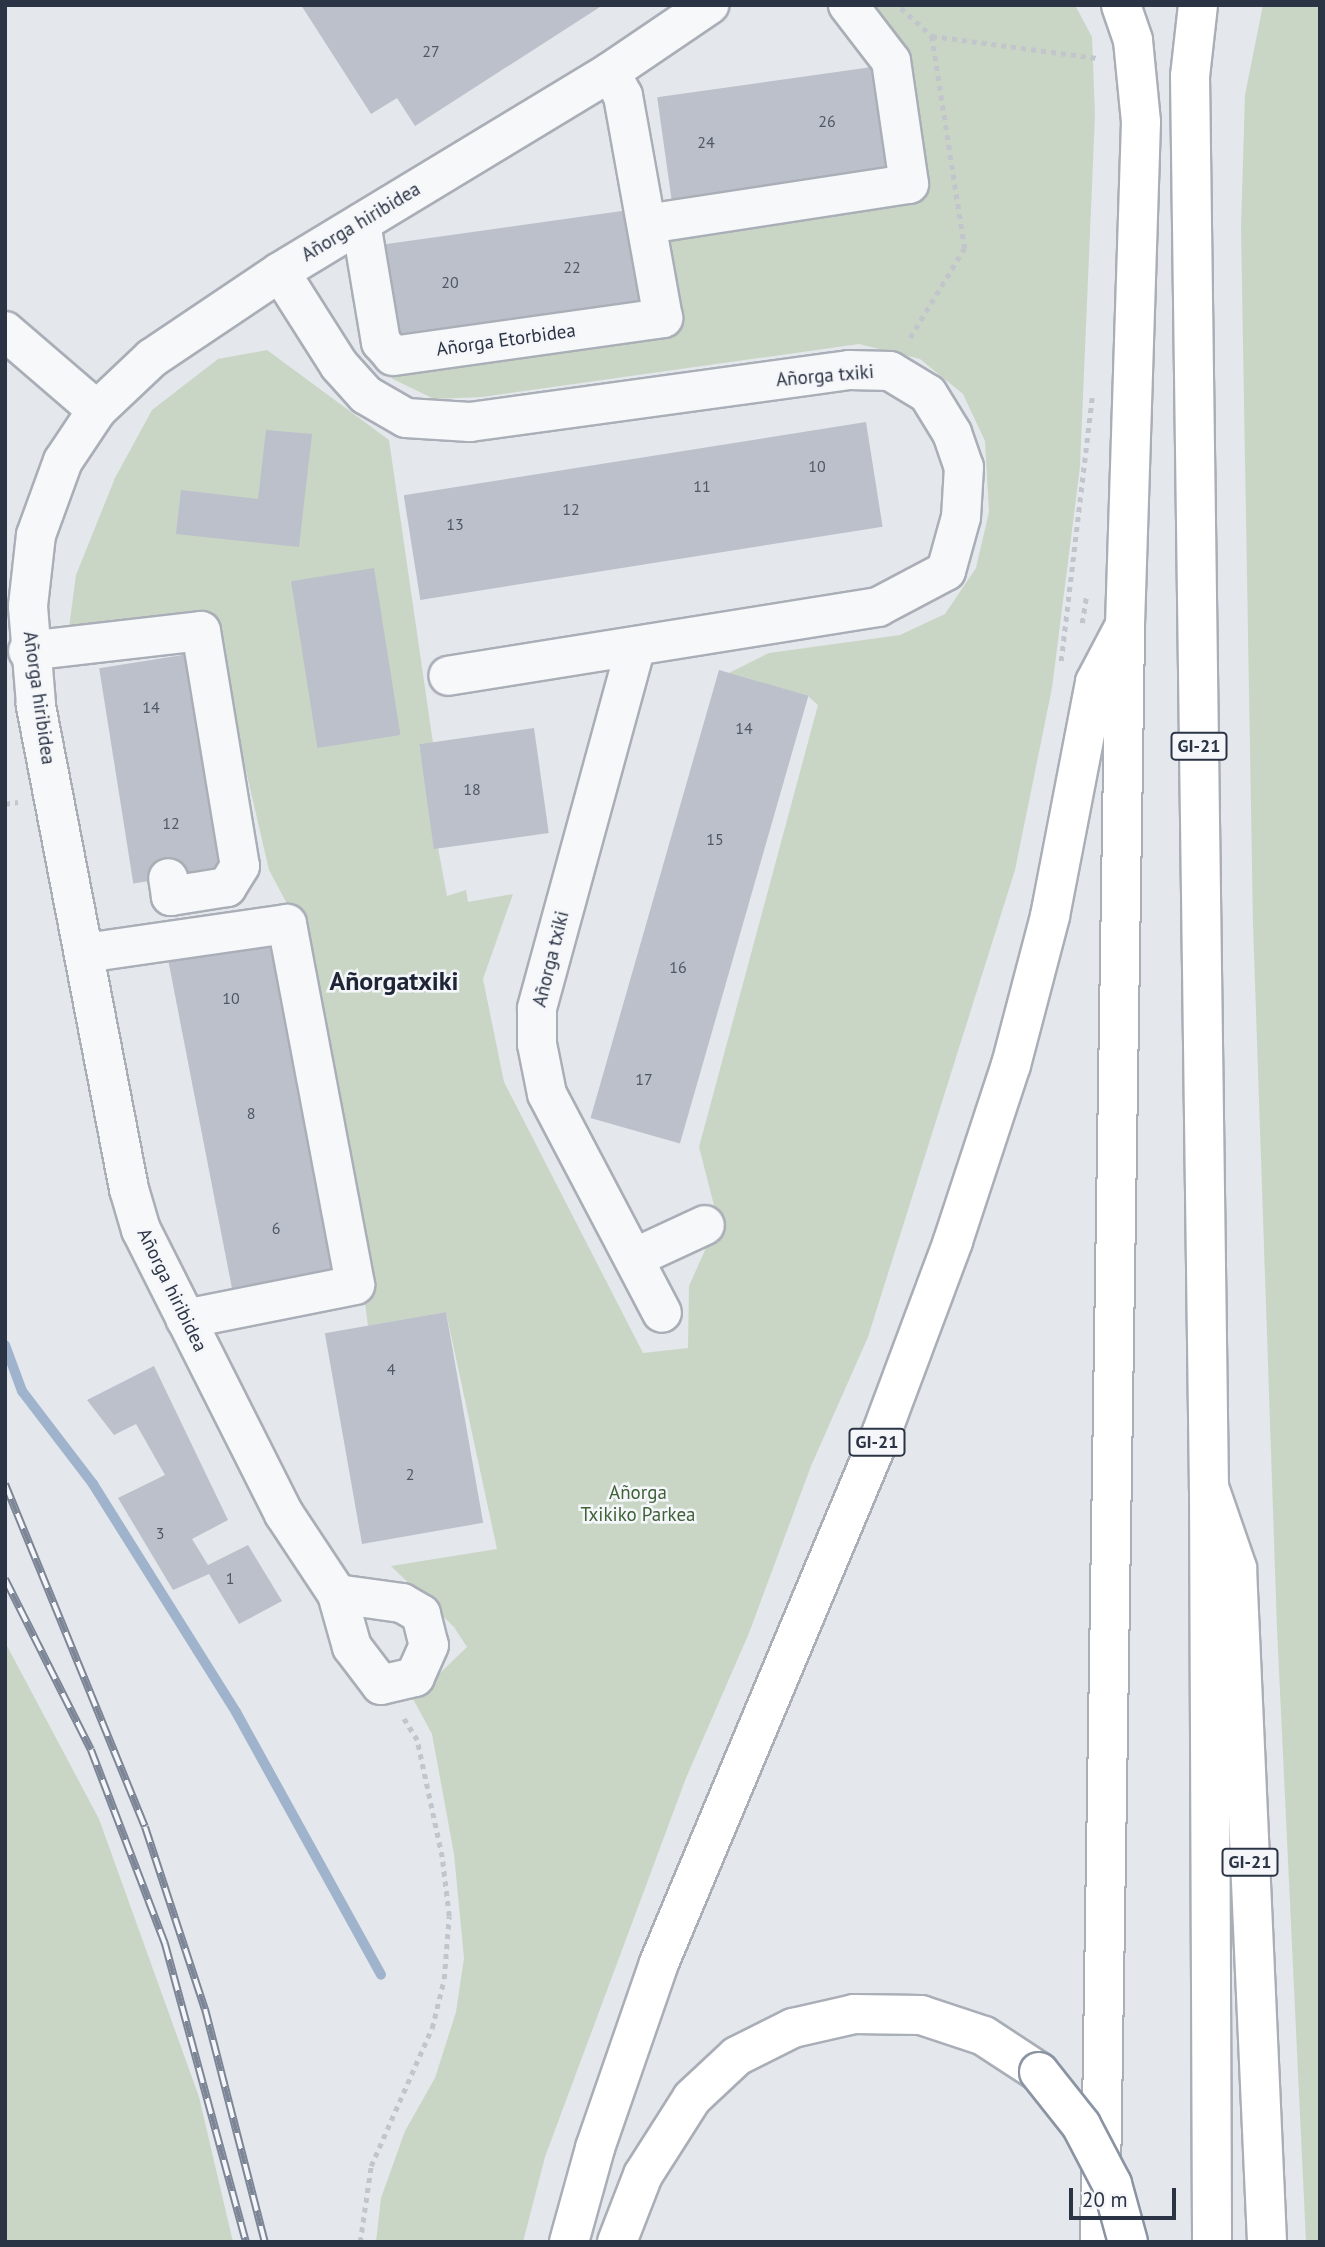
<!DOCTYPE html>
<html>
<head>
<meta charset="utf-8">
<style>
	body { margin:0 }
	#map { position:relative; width:1325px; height:2247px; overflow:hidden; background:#e4e7ec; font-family:"PT Sans",sans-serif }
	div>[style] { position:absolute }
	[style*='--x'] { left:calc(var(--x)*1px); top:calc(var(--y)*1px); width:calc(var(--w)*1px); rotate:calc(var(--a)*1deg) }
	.green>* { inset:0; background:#c9d6c5 }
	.stream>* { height:10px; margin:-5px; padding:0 5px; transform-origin:5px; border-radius:5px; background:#9fb4cc }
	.building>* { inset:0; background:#bbc0ca; transform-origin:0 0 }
	.path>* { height:4.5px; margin-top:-2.25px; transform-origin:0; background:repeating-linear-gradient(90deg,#c2c5cb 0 5px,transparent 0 10px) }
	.roads { filter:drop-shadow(2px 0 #a9aeb7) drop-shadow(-2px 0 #a9aeb7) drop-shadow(0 2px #a9aeb7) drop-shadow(0 -2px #a9aeb7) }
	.minor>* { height:38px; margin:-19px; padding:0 19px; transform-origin:19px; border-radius:19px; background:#f7f8fa }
	.major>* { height:38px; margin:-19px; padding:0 19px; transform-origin:19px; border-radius:19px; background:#fff }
	.highway>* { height:38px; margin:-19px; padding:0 19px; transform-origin:19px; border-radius:19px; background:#fff }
	.rail>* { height:8px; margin-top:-4px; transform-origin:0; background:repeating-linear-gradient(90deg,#f4f6f9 0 16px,#7d8696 0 32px); box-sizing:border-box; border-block:2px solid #7d8696 }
	.bridges { filter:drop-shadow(2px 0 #8b94a3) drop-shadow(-2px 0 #8b94a3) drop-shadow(0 2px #8b94a3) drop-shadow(0 -2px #8b94a3) }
	.highway-bridge>* { height:38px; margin:-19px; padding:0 19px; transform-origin:19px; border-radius:19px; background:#fff }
	span { translate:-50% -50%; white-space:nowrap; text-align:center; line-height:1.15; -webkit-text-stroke:5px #f4f6f9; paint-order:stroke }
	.number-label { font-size:16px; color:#4f5766 }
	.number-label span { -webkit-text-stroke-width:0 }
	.shield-label span { padding:2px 5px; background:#f4f6f9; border:2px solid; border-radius:5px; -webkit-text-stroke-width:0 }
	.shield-label { font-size:18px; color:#2b3445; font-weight:700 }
	.street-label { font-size:19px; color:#2b3445 }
	.park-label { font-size:19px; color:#3f6138 }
	.district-label { font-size:26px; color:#1d2536; font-weight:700 }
	.frame { position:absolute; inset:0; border:7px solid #2b3445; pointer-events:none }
	.scale { position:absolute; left:1069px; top:2188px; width:107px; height:32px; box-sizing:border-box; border:4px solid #2b3445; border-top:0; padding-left:9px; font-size:21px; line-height:24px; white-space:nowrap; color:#2b3445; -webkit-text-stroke:5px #f4f6f9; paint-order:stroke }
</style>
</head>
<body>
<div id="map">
	<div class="green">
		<div style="clip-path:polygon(861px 5px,1075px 5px,1092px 37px,1095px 115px,1080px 467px,1052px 688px,1015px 870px,868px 1337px,811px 1466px,749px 1633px,686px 1778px,545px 2157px,523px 2242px,376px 2242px,381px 2198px,405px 2131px,435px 2078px,456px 2012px,464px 1958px,454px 1854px,432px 1734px,413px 1699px,467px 1647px,454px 1627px,391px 1566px,497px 1549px,446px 1312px,368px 1326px,343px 1134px,299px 926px,269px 870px,209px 611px,68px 635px,76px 575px,115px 478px,152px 410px,218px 359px,267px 350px,389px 440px,433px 743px,419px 746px,447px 896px,466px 890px,468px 902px,513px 894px,483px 979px,504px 1082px,643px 1353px,688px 1348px,689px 1286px,718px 1221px,699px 1147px,818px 705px,808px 696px,729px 673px,769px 653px,900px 635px,945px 614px,976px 568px,989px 512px,985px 441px,963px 394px,920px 359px,859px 344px,482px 397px,434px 399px,393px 379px,364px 342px,351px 296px,360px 271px,662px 234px,924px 195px)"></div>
		<div style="clip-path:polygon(1263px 5px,1320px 5px,1320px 2242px,1306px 2242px,1277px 1628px,1253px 924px,1241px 227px,1245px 95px)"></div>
		<div style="clip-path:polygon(5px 1642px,99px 1819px,199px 2097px,233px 2242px,5px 2242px)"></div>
	</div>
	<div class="stream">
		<div style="--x:5;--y:1345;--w:49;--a:69.7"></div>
		<div style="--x:22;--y:1391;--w:117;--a:52.6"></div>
		<div style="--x:93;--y:1484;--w:269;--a:57.9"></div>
		<div style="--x:236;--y:1712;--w:300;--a:61.1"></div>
	</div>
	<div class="building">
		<div style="clip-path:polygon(301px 5px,603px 5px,415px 126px,397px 98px,371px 114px)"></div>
		<div style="left:879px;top:66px;width:103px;height:224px;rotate:82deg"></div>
		<div style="left:629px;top:210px;width:96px;height:250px;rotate:82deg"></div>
		<div style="left:866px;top:422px;width:106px;height:468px;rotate:81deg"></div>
		<div style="clip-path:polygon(266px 430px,312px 434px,299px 547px,176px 534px,181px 490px,258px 499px)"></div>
		<div style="left:374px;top:568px;width:169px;height:84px;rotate:81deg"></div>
		<div style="left:195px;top:653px;width:218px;height:97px;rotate:81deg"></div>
		<div style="left:719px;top:670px;width:93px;height:466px;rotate:16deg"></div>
		<div style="left:534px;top:728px;width:106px;height:116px;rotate:82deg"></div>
		<div style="left:279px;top:938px;width:345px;height:113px;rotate:79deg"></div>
		<div style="left:446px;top:1312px;width:214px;height:123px;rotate:80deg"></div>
		<div style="clip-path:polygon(154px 1366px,228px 1520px,192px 1539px,208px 1565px,248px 1545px,282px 1601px,239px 1624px,209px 1574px,173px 1590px,118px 1498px,165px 1475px,136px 1424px,114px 1435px,87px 1400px)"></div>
	</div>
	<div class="path">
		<div style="--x:901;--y:8;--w:42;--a:42.1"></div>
		<div style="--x:932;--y:36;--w:215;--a:81.2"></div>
		<div style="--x:965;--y:248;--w:110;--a:121.2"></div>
		<div style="--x:932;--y:36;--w:166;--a:7.6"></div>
		<div style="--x:1082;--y:623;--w:26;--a:-81"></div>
		<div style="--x:1061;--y:661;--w:265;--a:-83.3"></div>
		<div style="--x:5;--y:804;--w:13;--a:-9"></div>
		<div style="--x:360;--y:2242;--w:77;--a:-81.8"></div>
		<div style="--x:371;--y:2166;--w:151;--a:-66.2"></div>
		<div style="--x:432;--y:2028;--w:50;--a:-76.2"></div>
		<div style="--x:444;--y:1979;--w:63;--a:-85.5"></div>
		<div style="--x:449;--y:1916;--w:59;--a:-96.8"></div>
		<div style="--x:442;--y:1857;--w:120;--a:-102.1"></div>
		<div style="--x:417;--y:1740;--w:28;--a:-122"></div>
	</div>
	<div class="roads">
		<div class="minor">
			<div style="--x:361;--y:223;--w:121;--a:80.5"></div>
			<div style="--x:381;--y:342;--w:18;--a:49"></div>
			<div style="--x:393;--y:356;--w:273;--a:-8"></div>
			<div style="--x:663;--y:318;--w:226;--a:-100.2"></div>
			<div style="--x:623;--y:96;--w:27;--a:-118"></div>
			<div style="--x:647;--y:224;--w:265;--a:-8.7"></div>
			<div style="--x:909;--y:184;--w:124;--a:-98.3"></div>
			<div style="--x:891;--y:61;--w:71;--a:-127.5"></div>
			<div style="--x:280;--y:272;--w:110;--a:57.6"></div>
			<div style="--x:339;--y:365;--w:40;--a:48"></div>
			<div style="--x:366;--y:395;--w:46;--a:29.9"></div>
			<div style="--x:406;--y:418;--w:64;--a:3.6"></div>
			<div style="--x:470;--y:422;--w:383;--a:-7.8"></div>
			<div style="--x:849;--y:370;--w:41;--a:1.4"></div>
			<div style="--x:890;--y:371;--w:44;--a:31.2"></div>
			<div style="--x:928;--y:394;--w:46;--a:58.4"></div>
			<div style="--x:952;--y:433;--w:36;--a:71"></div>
			<div style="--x:964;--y:467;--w:50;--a:93.4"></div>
			<div style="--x:961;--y:517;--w:56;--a:105.5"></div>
			<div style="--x:946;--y:571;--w:77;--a:152.1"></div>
			<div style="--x:878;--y:607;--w:435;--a:170.9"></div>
			<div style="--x:5;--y:331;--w:121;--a:40.7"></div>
			<div style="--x:636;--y:646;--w:376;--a:105.3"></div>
			<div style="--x:537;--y:1009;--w:35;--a:90"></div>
			<div style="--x:537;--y:1044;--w:51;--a:78.7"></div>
			<div style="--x:547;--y:1094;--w:247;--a:62.3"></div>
			<div style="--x:28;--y:651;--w:174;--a:-6.6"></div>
			<div style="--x:201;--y:631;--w:238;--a:80.6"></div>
			<div style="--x:240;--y:866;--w:25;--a:122"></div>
			<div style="--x:227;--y:887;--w:57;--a:170.9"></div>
			<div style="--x:171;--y:896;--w:18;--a:-99"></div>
			<div style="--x:85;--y:953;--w:204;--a:-8.2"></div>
			<div style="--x:287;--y:924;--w:367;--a:79.3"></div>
			<div style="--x:355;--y:1285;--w:173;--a:168.7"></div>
			<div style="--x:634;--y:1258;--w:78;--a:-24.9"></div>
			<div style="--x:337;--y:1594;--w:66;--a:7.9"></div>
			<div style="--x:402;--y:1603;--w:22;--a:30"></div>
			<div style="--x:421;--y:1614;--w:32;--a:76"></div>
			<div style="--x:429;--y:1645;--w:35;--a:114"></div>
			<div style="--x:415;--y:1677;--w:35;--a:167"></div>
			<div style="--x:381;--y:1685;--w:48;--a:-127.3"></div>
			<div style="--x:352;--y:1647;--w:55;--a:-105.8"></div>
			<div style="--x:337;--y:1594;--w:96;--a:-123.5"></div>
			<div style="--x:284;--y:1514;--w:318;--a:-116.7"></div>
			<div style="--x:141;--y:1230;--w:43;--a:-106.3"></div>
			<div style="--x:129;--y:1189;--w:494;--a:-100.9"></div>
			<div style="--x:36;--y:704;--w:98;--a:-94.7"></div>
			<div style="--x:28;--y:606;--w:71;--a:-83.6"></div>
			<div style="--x:36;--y:535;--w:79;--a:-70"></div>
			<div style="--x:63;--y:461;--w:61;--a:-56.3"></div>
			<div style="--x:97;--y:410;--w:76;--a:-43.4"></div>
			<div style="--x:152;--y:358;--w:154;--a:-33.9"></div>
			<div style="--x:280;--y:272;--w:386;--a:-31.2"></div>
			<div style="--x:610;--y:72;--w:120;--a:-34.1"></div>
		</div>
		<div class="major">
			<div style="--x:1198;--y:5;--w:71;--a:96.4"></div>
			<div style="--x:1190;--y:76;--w:1411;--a:89.23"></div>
			<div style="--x:1209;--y:1487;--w:86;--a:70.9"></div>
			<div style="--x:1237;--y:1568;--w:675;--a:87.45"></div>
			<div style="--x:569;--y:2242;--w:98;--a:-74.5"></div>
			<div style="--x:595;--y:2148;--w:196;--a:-70.9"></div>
			<div style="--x:659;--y:1963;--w:574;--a:-67.23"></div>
			<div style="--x:881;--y:1434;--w:206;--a:-69.5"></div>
			<div style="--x:953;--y:1241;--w:185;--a:-71.8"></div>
			<div style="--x:1011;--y:1065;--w:154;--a:-75.3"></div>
			<div style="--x:1050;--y:916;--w:238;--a:-79.1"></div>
			<div style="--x:1095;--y:682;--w:64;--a:-62.2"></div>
			<div style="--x:1125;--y:625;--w:503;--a:-88.18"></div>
			<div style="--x:1141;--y:122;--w:82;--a:-95.6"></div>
			<div style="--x:1133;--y:40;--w:37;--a:-109"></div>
		</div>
		<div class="highway">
			<div style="--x:1209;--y:1487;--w:755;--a:89.77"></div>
			<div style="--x:617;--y:2242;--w:72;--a:-68.8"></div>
			<div style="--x:643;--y:2175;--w:91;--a:-57.5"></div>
			<div style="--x:692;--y:2098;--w:62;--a:-43"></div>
			<div style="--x:737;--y:2056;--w:63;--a:-26.6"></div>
			<div style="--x:793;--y:2028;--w:63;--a:-12.9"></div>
			<div style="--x:854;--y:2014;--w:67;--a:0.9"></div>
			<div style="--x:921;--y:2015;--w:66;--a:18.4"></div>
			<div style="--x:984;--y:2036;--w:66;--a:33.2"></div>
			<div style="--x:1100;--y:2242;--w:1617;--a:-89.11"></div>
		</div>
	</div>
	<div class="rail">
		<div style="--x:5;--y:1484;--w:370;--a:67.8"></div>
		<div style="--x:145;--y:1827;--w:192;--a:71.8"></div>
		<div style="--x:205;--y:2009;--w:241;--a:75.6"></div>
		<div style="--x:5;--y:1579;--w:191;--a:63.3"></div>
		<div style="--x:91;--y:1750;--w:208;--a:69.1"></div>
		<div style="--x:165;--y:1944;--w:309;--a:74.8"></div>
	</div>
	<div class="bridges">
		<div class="highway-bridge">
			<div style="--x:1039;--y:2072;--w:68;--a:51.6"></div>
			<div style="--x:1081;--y:2125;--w:67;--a:62.3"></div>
			<div style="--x:1112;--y:2184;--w:60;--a:74.6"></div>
		</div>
	</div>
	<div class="number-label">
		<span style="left:431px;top:51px">27</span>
		<span style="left:827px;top:121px">26</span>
		<span style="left:706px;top:142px">24</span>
		<span style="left:572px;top:267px">22</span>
		<span style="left:450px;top:282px">20</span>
		<span style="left:817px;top:466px">10</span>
		<span style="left:702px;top:486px">11</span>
		<span style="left:571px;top:509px">12</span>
		<span style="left:455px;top:524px">13</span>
		<span style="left:151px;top:707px">14</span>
		<span style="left:744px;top:728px">14</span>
		<span style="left:472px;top:789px">18</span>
		<span style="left:171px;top:823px">12</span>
		<span style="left:715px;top:839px">15</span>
		<span style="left:678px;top:967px">16</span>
		<span style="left:231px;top:998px">10</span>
		<span style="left:644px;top:1079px">17</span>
		<span style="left:251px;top:1113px">8</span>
		<span style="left:276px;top:1228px">6</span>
		<span style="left:391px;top:1369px">4</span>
		<span style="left:410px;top:1474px">2</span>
		<span style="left:160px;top:1533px">3</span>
		<span style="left:230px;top:1578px">1</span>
	</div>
	<div class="shield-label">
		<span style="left:1199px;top:746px">GI-21</span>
		<span style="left:877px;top:1442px">GI-21</span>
		<span style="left:1250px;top:1862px">GI-21</span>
	</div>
	<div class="street-label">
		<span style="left:361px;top:222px;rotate:-31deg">Añorga hiribidea</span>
		<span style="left:506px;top:340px;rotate:-8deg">Añorga Etorbidea</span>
		<span style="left:825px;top:376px;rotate:-5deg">Añorga txiki</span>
		<span style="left:39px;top:698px;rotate:82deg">Añorga hiribidea</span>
		<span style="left:551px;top:959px;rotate:-76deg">Añorga txiki</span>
		<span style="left:172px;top:1290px;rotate:64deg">Añorga hiribidea</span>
	</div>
	<div class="park-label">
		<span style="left:638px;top:1504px">Añorga<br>Txikiko Parkea</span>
	</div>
	<div class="district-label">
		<span style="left:394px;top:981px">Añorgatxiki</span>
	</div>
	<div class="frame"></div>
	<div class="scale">20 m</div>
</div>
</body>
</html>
